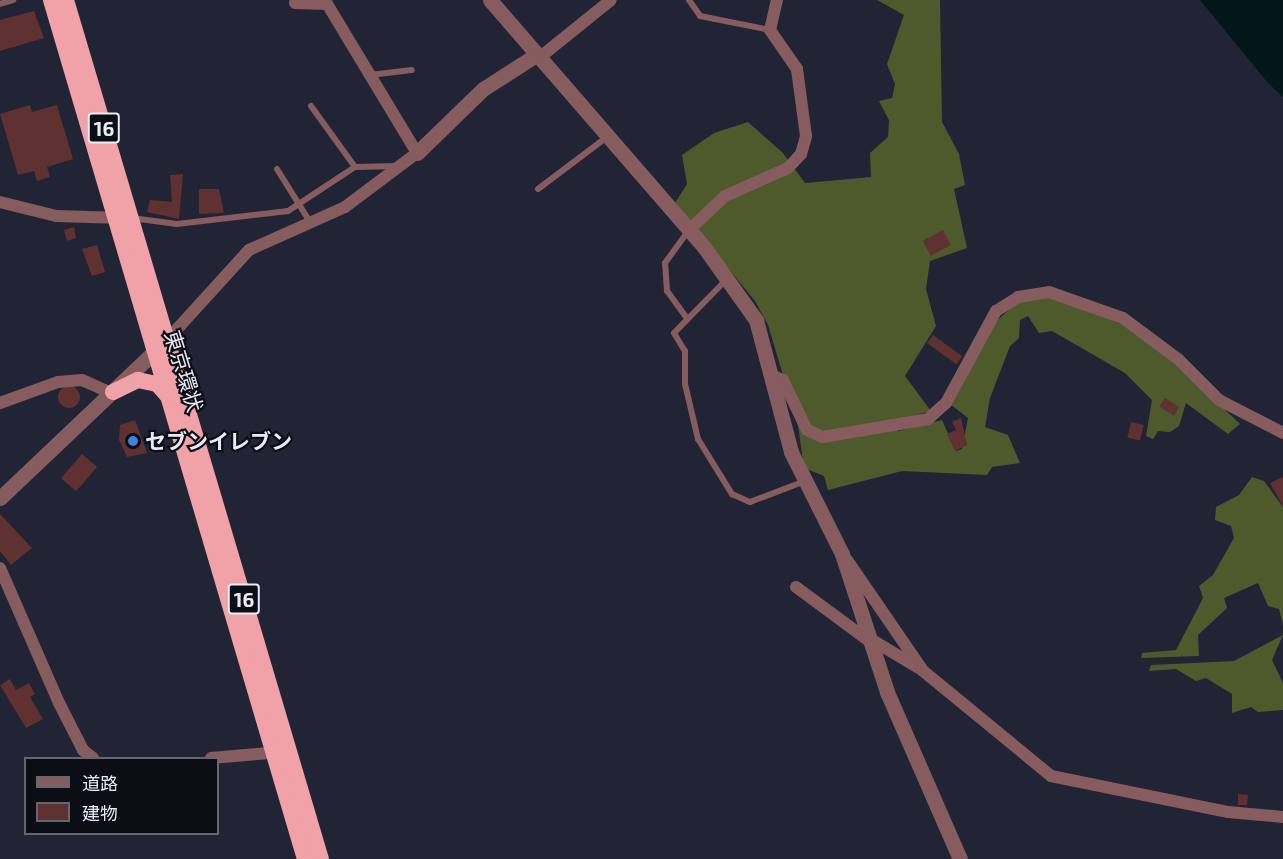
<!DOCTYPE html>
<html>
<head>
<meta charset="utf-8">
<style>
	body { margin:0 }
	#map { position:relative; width:1283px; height:859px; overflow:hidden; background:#212435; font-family:"Exo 2","Noto Sans JP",sans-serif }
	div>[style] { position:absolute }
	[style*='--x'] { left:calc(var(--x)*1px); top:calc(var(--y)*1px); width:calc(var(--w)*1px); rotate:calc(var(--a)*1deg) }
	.forest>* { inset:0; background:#4e5a2c }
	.water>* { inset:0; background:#031619 }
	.building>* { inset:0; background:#603131; transform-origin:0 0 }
	.round { border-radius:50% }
	.service>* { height:6px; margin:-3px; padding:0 3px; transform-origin:3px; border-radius:3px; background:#875c5f }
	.minor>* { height:12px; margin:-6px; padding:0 6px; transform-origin:6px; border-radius:6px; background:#875c5f }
	.tertiary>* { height:15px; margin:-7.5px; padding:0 7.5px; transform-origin:7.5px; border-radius:7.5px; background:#875c5f }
	.trunk>* { height:16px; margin:-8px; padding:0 8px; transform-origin:8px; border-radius:8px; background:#f0a2a8 }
	.dots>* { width:16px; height:16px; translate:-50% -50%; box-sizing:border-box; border:3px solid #0c0e16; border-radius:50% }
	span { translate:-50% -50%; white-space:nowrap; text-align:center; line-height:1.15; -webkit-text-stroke:4.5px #0c0e16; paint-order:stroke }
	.shield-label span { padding:2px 4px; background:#0c0e16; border:2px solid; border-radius:4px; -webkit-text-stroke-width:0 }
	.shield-label { font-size:20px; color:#e9ecf8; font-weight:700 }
	.street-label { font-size:21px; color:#e9ecf8 }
	.poi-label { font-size:21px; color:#e9ecf8; font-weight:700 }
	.left { translate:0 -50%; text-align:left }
	.legend { position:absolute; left:24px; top:757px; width:195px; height:78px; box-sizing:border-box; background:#0c0e16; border:2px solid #646770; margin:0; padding:8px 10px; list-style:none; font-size:18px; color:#e9ecf8 }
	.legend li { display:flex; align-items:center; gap:12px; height:30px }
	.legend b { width:30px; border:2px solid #646770 }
</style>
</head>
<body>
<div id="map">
	<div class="forest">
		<div style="clip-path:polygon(877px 0,940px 0,942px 122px,959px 154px,965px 185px,954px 189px,967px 248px,930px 261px,926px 289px,936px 326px,905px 376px,931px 411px,893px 421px,898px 431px,942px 420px,956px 451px,962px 449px,968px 418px,950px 404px,992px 325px,1021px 299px,1052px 297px,1129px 327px,1177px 364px,1240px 424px,1228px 434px,1186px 403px,1179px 426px,1170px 432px,1158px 431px,1153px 439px,1146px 436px,1152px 400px,1125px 373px,1052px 331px,1039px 333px,1028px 316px,1020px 320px,1019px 338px,1010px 346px,990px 398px,985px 427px,1008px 435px,1020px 463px,992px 467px,987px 475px,902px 471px,828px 490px,824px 476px,804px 468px,798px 425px,768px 325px,755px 301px,675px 203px,687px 184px,682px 155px,714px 133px,748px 122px,783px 153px,805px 183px,871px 177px,870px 153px,888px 137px,889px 120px,879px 101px,892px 98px,895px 84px,887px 64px,904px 15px)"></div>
		<div style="clip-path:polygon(1252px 477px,1264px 481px,1283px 507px,1283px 625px,1279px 609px,1268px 606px,1258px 583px,1224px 598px,1227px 608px,1198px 635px,1199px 656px,1141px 658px,1142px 653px,1176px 650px,1203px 598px,1199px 586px,1213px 575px,1234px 538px,1231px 526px,1215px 520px,1216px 507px,1239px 495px)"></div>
		<div style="clip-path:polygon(1283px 635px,1272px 660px,1283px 683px,1283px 710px,1258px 712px,1251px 707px,1232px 713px,1232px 694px,1206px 678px,1196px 681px,1176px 669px,1149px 671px,1151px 665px,1234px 661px)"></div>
	</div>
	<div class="water">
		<div style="clip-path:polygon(1200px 0,1283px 0,1283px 97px,1268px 83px)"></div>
	</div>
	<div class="building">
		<div style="clip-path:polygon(34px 11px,44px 38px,0 51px,0 20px)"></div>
		<div style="clip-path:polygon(30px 105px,32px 112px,57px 105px,73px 159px,47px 167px,50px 177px,37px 181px,34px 171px,18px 175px,0 114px)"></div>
		<div style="clip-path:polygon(183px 174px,179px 219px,147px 212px,150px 200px,172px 202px,170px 175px)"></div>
		<div style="clip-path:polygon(199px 189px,219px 189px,224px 213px,199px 214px)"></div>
		<div style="clip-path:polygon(74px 227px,76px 238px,67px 241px,64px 230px)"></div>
		<div style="left:943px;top:230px;width:17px;height:23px;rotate:62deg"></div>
		<div style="clip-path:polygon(97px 245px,105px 272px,92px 276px,82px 249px)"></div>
		<div style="left:933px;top:335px;width:36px;height:10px;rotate:36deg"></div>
		<div class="round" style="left:58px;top:386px;width:22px;height:22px"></div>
		<div style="left:1165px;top:398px;width:17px;height:10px;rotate:33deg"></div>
		<div style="clip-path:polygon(961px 418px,967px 445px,955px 451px,947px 434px,956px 430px,952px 422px)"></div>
		<div style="clip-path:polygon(135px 420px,147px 453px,127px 457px,119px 440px,120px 425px)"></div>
		<div style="left:1131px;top:422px;width:13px;height:16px;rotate:13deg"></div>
		<div style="left:82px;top:454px;width:20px;height:32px;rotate:41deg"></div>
		<div style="clip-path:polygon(1283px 477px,1283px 506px,1270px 483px)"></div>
		<div style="clip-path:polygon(0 514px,32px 548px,11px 565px,0 551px)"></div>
		<div style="clip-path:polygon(10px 679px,16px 690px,29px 683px,35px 694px,30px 697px,43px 719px,26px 728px,0 685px)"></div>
		<div style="clip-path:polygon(1238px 794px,1248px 795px,1247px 805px,1238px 805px)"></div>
	</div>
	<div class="service">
		<div style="--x:689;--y:0;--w:19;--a:55"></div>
		<div style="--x:700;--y:16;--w:71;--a:11.3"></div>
		<div style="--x:0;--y:4;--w:14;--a:-17"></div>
		<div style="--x:370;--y:75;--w:42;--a:-6.8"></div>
		<div style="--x:311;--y:106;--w:75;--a:54.2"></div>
		<div style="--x:277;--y:169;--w:62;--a:58.1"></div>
		<div style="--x:538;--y:189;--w:86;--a:-37"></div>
		<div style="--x:132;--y:218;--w:45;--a:7.6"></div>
		<div style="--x:177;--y:224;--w:112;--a:-6.7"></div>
		<div style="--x:288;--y:211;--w:80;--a:-33.3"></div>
		<div style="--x:355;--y:167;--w:42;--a:-1.4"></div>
		<div style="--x:726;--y:280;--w:74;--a:134.5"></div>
		<div style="--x:674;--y:333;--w:21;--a:59"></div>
		<div style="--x:685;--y:351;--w:33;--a:90"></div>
		<div style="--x:685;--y:384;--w:57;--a:76.7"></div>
		<div style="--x:698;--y:439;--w:65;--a:58.3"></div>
		<div style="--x:732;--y:494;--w:20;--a:24"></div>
		<div style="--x:750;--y:502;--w:59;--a:-20.9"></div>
		<div style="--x:686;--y:317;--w:32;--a:-126"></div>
		<div style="--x:667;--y:291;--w:28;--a:-94"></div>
		<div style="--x:665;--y:263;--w:41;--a:-54"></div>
	</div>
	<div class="minor">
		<div style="--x:539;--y:58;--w:92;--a:-38.9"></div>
		<div style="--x:0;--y:202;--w:58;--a:14"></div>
		<div style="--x:56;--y:216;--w:67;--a:1.7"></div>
		<div style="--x:689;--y:230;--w:50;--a:-43.4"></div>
		<div style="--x:725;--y:196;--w:69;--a:-24"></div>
		<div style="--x:788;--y:168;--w:19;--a:-47"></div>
		<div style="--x:801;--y:154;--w:19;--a:-74"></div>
		<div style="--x:806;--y:136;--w:68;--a:-97.7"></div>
		<div style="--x:797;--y:69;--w:47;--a:-124.7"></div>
		<div style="--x:770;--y:30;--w:31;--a:-77"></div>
		<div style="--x:168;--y:339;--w:120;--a:-47.7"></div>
		<div style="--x:249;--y:250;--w:105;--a:-24.1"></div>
		<div style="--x:345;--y:207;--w:90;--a:-36.9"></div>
		<div style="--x:417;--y:153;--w:174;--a:-121.1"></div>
		<div style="--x:327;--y:4;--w:32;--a:-178"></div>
		<div style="--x:773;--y:376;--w:11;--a:22"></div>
		<div style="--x:783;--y:380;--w:55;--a:64.4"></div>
		<div style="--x:807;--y:430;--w:17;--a:24"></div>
		<div style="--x:823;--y:437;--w:107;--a:-9.7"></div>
		<div style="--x:928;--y:419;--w:24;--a:-42"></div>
		<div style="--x:946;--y:403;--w:105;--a:-61.5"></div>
		<div style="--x:996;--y:311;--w:26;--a:-32"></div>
		<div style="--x:1018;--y:297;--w:31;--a:-9"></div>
		<div style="--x:1049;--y:292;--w:78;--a:19.4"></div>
		<div style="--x:1123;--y:318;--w:69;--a:36.7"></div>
		<div style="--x:1178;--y:359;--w:58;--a:45"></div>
		<div style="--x:1219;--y:400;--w:72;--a:27.3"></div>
		<div style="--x:0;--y:403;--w:62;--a:-19.9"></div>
		<div style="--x:58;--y:382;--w:24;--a:-5"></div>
		<div style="--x:82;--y:380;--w:32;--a:24"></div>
		<div style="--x:847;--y:560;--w:132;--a:55.5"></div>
		<div style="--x:0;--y:568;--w:147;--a:66.4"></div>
		<div style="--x:59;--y:703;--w:53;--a:62.9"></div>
		<div style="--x:83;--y:750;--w:13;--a:39"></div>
		<div style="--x:796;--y:587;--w:89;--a:36.4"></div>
		<div style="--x:867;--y:637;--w:64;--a:31"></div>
		<div style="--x:922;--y:670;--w:167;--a:39.4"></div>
		<div style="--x:1051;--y:776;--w:181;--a:11.5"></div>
		<div style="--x:1228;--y:812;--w:55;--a:5.2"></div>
		<div style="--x:211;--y:758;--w:70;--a:-4.9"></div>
	</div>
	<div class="tertiary">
		<div style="--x:490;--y:0;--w:327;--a:49.1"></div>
		<div style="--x:704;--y:247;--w:90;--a:54.5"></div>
		<div style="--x:756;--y:320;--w:137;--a:75.1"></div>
		<div style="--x:791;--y:452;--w:114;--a:63.4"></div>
		<div style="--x:842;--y:554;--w:145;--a:71.9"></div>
		<div style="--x:887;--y:692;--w:182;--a:66.4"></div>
		<div style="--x:417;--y:153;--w:92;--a:-44.1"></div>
		<div style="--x:483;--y:89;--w:63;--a:-32.7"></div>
		<div style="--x:0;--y:498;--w:222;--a:-43.5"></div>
	</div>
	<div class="trunk">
		<div style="--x:51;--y:0;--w:896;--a:73.53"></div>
		<div style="--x:66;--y:0;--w:896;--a:73.47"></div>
		<div style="--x:113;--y:392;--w:28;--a:-26"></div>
		<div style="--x:138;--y:380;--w:19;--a:12"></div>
		<div style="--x:157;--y:384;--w:15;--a:48"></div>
	</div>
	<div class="dots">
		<div style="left:133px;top:441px;background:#3f7fe0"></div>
	</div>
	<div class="shield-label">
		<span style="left:104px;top:128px">16</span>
		<span style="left:244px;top:599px">16</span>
	</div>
	<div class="street-label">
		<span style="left:184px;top:371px;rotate:73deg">東京環状</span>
	</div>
	<div class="poi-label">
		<span class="left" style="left:145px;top:441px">セブンイレブン</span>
	</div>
	<ul class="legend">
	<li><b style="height:8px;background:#875c5f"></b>道路</li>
	<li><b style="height:16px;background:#603131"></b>建物</li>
	</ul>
</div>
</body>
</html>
